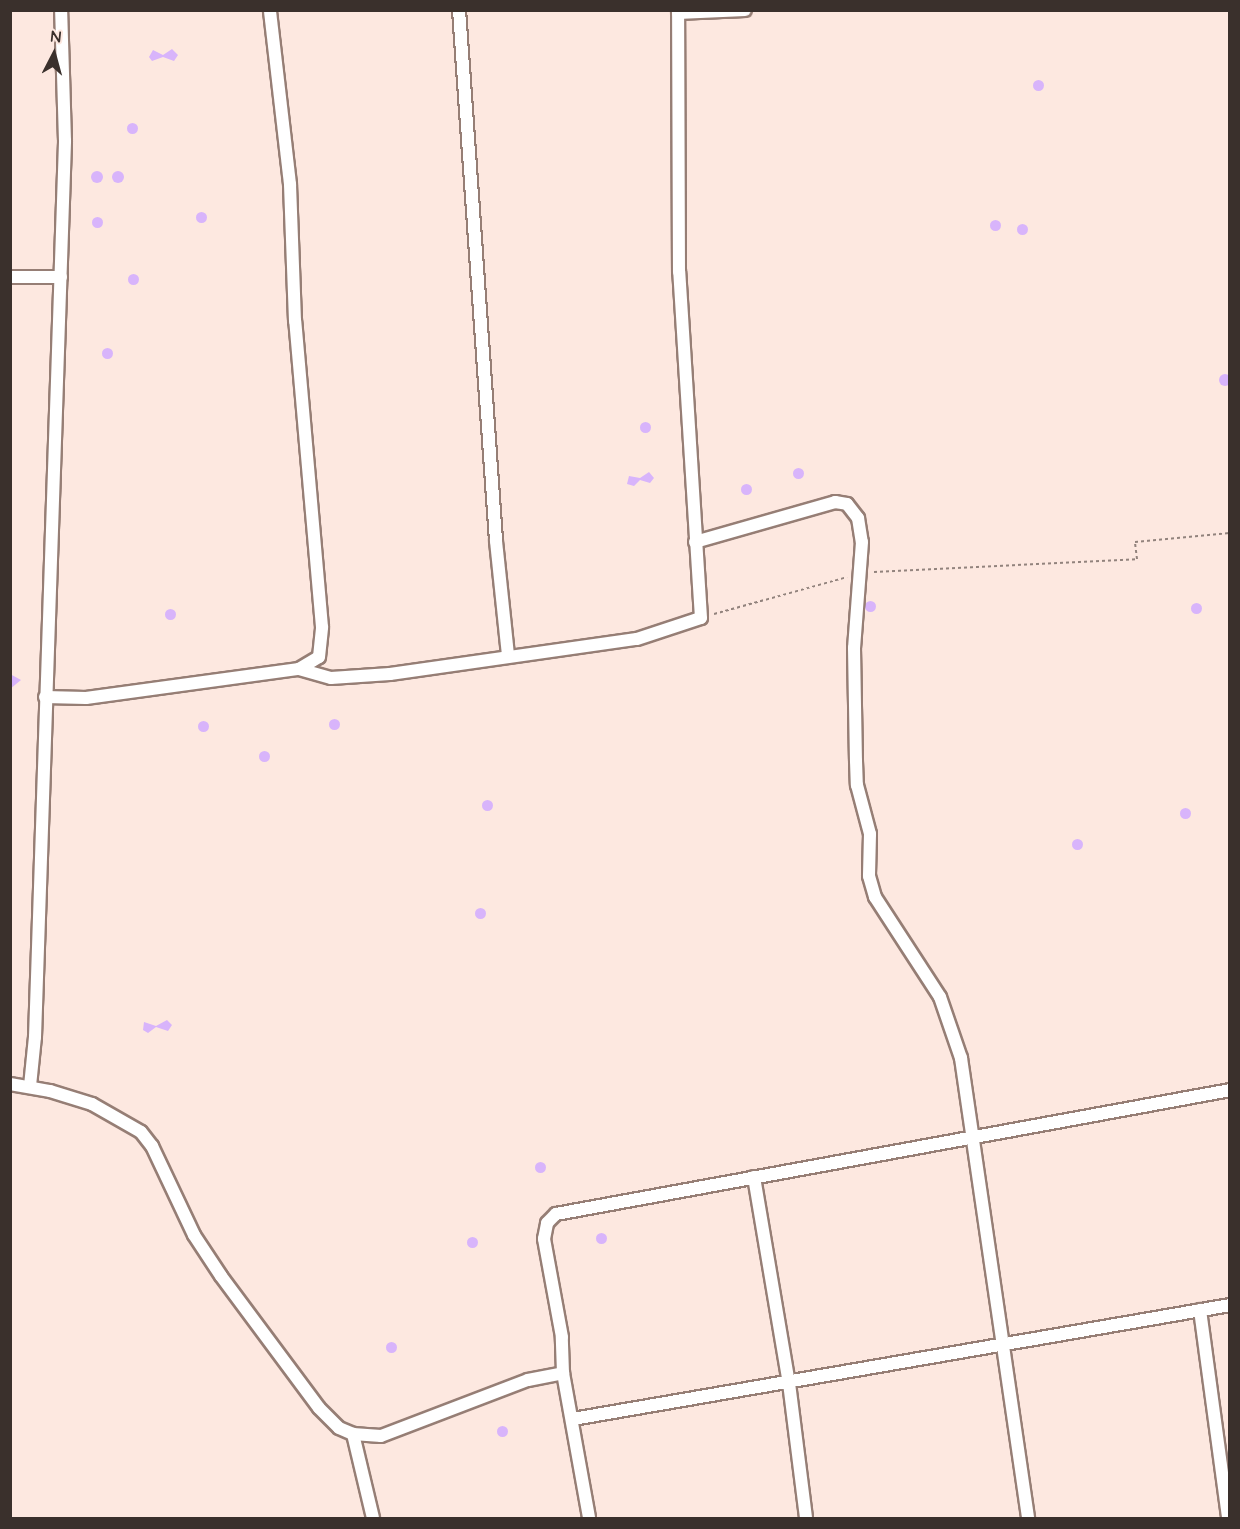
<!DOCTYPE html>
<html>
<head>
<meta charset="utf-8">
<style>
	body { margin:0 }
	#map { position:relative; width:1240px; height:1529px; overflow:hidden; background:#fde8e0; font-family:Quicksand,sans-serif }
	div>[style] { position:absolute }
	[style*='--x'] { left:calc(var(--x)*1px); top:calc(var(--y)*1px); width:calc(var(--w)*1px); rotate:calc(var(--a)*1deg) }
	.building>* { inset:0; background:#d8b4fb }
	.round { border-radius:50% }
	.path>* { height:2px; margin-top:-1px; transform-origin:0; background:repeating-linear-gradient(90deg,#92837d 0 3px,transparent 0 6px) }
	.roads { filter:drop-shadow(2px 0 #967e75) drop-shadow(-2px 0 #967e75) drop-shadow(0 2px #967e75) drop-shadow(0 -2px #967e75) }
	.street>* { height:12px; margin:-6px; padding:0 6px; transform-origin:6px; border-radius:6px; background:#fff }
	span { translate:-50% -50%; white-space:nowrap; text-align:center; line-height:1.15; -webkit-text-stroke:4.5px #fde8e0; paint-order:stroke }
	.frame { position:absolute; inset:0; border:12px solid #3a302c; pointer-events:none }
	.north { position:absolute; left:24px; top:24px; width:60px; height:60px; -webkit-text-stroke:4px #fde8e0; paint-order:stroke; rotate:6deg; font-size:16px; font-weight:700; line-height:24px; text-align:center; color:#3a302c }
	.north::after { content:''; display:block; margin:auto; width:21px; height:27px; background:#3a302c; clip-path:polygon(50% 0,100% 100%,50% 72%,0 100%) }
</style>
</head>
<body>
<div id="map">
	<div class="building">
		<div style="clip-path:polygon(172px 49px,178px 55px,174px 61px,163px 57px,152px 61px,149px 57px,153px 50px,163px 55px)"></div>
		<div class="round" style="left:1032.5px;top:79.5px;width:11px;height:11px"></div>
		<div class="round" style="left:126.5px;top:122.5px;width:11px;height:11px"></div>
		<div class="round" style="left:112px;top:171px;width:12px;height:12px"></div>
		<div class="round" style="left:91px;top:171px;width:12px;height:12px"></div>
		<div class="round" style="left:195.5px;top:211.5px;width:11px;height:11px"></div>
		<div class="round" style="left:91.5px;top:216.5px;width:11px;height:11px"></div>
		<div class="round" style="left:989.5px;top:219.5px;width:11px;height:11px"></div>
		<div class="round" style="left:1016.5px;top:223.5px;width:11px;height:11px"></div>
		<div class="round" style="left:127.5px;top:273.5px;width:11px;height:11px"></div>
		<div class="round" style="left:101.5px;top:347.5px;width:11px;height:11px"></div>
		<div class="round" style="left:1219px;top:374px;width:12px;height:12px"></div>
		<div class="round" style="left:639.5px;top:421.5px;width:11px;height:11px"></div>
		<div class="round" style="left:792.5px;top:467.5px;width:11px;height:11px"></div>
		<div style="clip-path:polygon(649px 472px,654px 478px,650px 483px,640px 480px,634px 486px,627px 484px,629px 476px,640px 478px)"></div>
		<div class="round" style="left:740.5px;top:483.5px;width:11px;height:11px"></div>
		<div class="round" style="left:864.5px;top:600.5px;width:11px;height:11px"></div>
		<div class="round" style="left:1190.5px;top:602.5px;width:11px;height:11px"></div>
		<div class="round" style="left:164.5px;top:608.5px;width:11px;height:11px"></div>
		<div style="clip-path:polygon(10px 674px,21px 680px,10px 689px)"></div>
		<div class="round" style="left:328.5px;top:718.5px;width:11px;height:11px"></div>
		<div class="round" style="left:197.5px;top:720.5px;width:11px;height:11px"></div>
		<div class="round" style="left:258.5px;top:750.5px;width:11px;height:11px"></div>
		<div class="round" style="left:481.5px;top:799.5px;width:11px;height:11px"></div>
		<div class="round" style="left:1179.5px;top:807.5px;width:11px;height:11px"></div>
		<div class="round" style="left:1071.5px;top:838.5px;width:11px;height:11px"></div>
		<div class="round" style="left:474.5px;top:907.5px;width:11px;height:11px"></div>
		<div style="clip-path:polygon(167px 1020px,172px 1025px,168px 1031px,156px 1027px,148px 1033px,143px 1030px,144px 1022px,156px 1026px)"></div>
		<div class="round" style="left:534.5px;top:1161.5px;width:11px;height:11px"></div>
		<div class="round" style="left:595.5px;top:1232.5px;width:11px;height:11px"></div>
		<div class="round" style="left:466.5px;top:1236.5px;width:11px;height:11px"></div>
		<div class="round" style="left:385.5px;top:1341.5px;width:11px;height:11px"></div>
		<div class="round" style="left:496.5px;top:1425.5px;width:11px;height:11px"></div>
	</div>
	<div class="path">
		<div style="--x:874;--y:572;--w:263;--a:-2.8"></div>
		<div style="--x:1137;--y:559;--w:17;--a:-97"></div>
		<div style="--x:1135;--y:542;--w:95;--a:-5.4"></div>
		<div style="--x:714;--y:614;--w:138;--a:-15.5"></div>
	</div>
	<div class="roads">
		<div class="street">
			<div style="--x:459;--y:10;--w:532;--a:86.01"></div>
			<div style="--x:496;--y:541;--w:116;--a:84"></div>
			<div style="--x:678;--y:13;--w:67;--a:-2.6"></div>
			<div style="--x:10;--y:277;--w:51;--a:0"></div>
			<div style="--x:695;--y:542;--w:146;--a:-15.9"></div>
			<div style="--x:835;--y:502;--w:12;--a:9"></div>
			<div style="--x:847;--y:504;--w:18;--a:52"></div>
			<div style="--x:858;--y:518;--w:24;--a:81"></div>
			<div style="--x:862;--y:542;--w:106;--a:94.3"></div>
			<div style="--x:854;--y:648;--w:113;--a:89"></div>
			<div style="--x:856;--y:761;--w:24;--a:88"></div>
			<div style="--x:857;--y:785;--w:51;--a:75.1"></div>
			<div style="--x:870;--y:834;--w:42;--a:91.4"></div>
			<div style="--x:869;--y:876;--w:22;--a:74"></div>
			<div style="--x:875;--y:897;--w:119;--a:57"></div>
			<div style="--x:940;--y:997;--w:65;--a:71"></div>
			<div style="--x:961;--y:1058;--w:465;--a:81.7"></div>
			<div style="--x:299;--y:669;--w:33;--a:16"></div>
			<div style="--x:331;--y:678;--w:59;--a:-3.9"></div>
			<div style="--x:390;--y:674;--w:249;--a:-8.1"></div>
			<div style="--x:637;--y:639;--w:67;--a:-18.2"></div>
			<div style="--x:701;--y:618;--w:347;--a:-93.6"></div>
			<div style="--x:679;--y:272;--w:262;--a:-90.2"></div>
			<div style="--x:45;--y:697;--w:41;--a:1.4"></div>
			<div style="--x:86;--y:698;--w:215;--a:-7.8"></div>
			<div style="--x:299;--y:669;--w:23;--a:-31"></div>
			<div style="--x:319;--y:657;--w:30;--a:-84"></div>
			<div style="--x:322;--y:627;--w:307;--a:-95"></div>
			<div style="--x:295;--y:321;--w:137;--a:-92.1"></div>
			<div style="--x:290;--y:184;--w:175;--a:-96.6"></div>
			<div style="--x:10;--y:1084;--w:41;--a:9.9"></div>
			<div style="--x:50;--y:1091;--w:44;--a:17.2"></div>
			<div style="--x:92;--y:1104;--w:56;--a:29.7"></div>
			<div style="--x:141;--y:1132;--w:18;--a:52"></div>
			<div style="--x:152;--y:1146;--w:98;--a:64.7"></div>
			<div style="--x:194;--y:1235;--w:49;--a:56.6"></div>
			<div style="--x:221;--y:1276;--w:164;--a:53.4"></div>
			<div style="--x:319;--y:1408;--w:28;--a:45"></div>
			<div style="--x:339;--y:1428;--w:15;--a:23"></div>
			<div style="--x:353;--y:1434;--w:28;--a:4"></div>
			<div style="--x:381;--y:1436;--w:157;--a:-20.9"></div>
			<div style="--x:528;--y:1380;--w:36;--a:-11"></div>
			<div style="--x:563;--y:1373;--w:147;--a:79.8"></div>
			<div style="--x:30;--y:1086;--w:49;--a:-84.2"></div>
			<div style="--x:35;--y:1037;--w:897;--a:-88.08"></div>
			<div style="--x:65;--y:141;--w:131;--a:-91.7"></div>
			<div style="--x:754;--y:1177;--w:209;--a:80.4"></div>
			<div style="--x:789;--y:1383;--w:136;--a:82.8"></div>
			<div style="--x:1200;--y:1310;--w:210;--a:82.3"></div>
			<div style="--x:563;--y:1373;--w:36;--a:-92"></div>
			<div style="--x:562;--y:1337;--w:100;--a:-100.4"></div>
			<div style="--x:544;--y:1239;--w:16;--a:-79"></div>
			<div style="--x:547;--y:1223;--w:13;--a:-45"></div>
			<div style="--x:556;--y:1214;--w:685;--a:-10.42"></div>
			<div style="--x:573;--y:1419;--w:667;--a:-9.84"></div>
			<div style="--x:353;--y:1434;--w:86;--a:76.6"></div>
		</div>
	</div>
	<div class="frame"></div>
	<div class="north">N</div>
</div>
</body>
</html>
